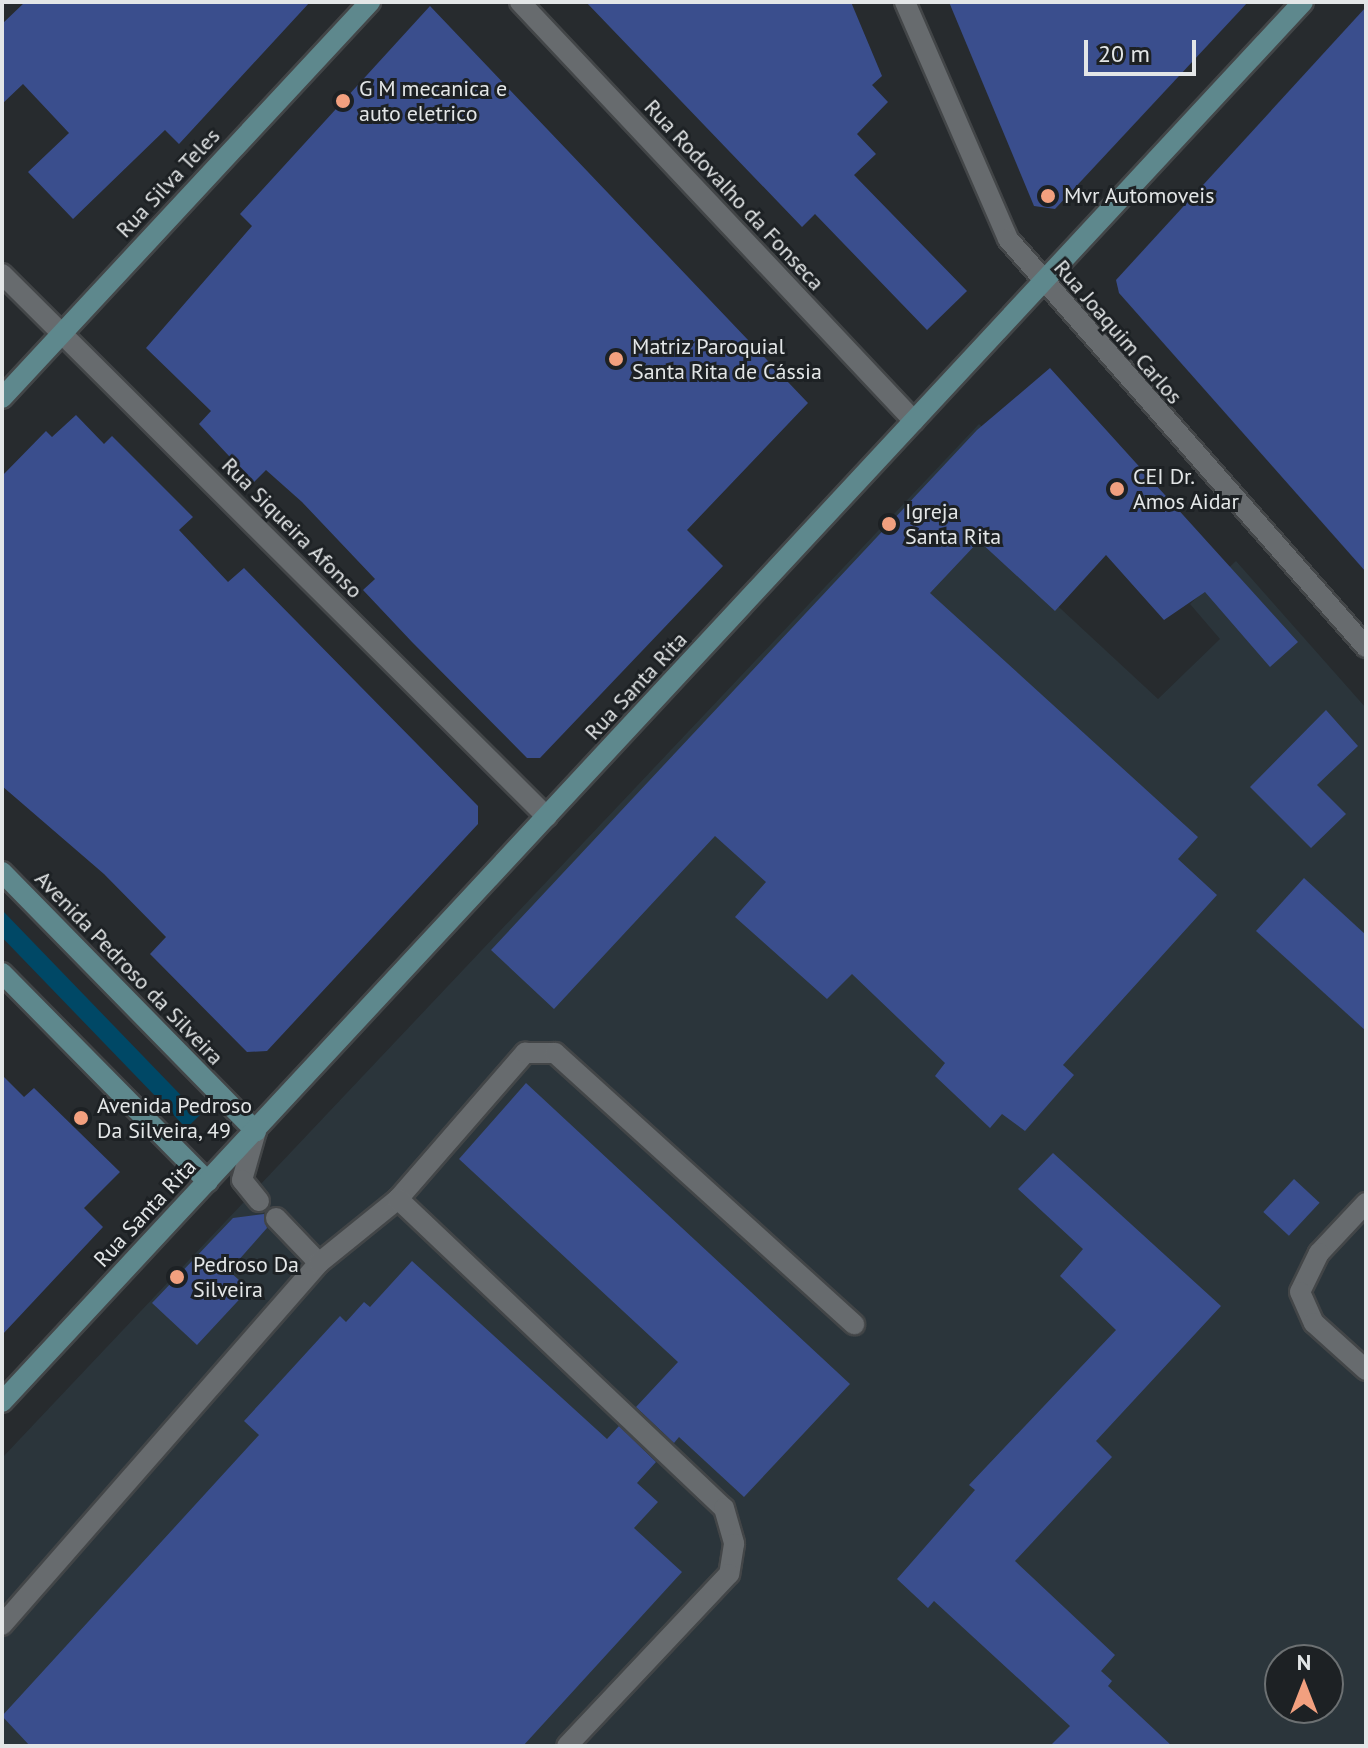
<!DOCTYPE html>
<html>
<head>
<meta charset="utf-8">
<style>
	body { margin:0 }
	#map { position:relative; width:1368px; height:1748px; overflow:hidden; background:#272b2e; font-family:"PT Sans",sans-serif }
	div>[style] { position:absolute }
	[style*='--x'] { left:calc(var(--x)*1px); top:calc(var(--y)*1px); width:calc(var(--w)*1px); rotate:calc(var(--a)*1deg) }
	.built>* { inset:0; background:#2b353b }
	.green>* { inset:0; background:#004866; transform-origin:0 0 }
	.building>* { inset:0; background:#3a4e8d; transform-origin:0 0 }
	.roads { filter:drop-shadow(2px 0 #434648) drop-shadow(-2px 0 #434648) drop-shadow(0 2px #434648) drop-shadow(0 -2px #434648) }
	.service>* { height:20px; margin:-10px; padding:0 10px; transform-origin:10px; border-radius:10px; background:#676b6e }
	.minor>* { height:20px; margin:-10px; padding:0 10px; transform-origin:10px; border-radius:10px; background:#676b6e }
	.tertiary>* { height:20px; margin:-10px; padding:0 10px; transform-origin:10px; border-radius:10px; background:#676b6e }
	.secondary>* { height:20px; margin:-10px; padding:0 10px; transform-origin:10px; border-radius:10px; background:#5e888d }
	.dots>* { width:22px; height:22px; translate:-50% -50%; box-sizing:border-box; border:4px solid #1d2124; border-radius:50% }
	span { translate:-50% -50%; white-space:nowrap; text-align:center; line-height:1.15; -webkit-text-stroke:6px #1d2124; paint-order:stroke }
	.poi-label { font-size:22px; color:#e3e6e7 }
	.left { translate:0 -50%; text-align:left }
	.street-label { font-size:22px; color:#e3e6e7 }
	.frame { position:absolute; inset:0; border:4px solid #e3e6e7; pointer-events:none }
	.north { position:absolute; left:1264px; top:1644px; width:80px; height:80px; box-sizing:border-box; background:#1d2124; border:2px solid #6c7072; border-radius:50%; rotate:0deg; font-size:22px; font-weight:700; line-height:32px; text-align:center; color:#e3e6e7 }
	.north::after { content:''; display:block; margin:auto; width:28px; height:36px; background:#f2a07f; clip-path:polygon(50% 0,100% 100%,50% 72%,0 100%) }
	.scale { position:absolute; left:1084px; top:40px; width:112px; height:36px; box-sizing:border-box; border:4px solid #e3e6e7; border-top:0; padding-left:10px; font-size:24px; line-height:28px; white-space:nowrap; color:#e3e6e7; -webkit-text-stroke:6px #1d2124; paint-order:stroke }
</style>
</head>
<body>
<div id="map">
	<div class="built">
		<div style="clip-path:polygon(evenodd,979px 424px,1044px 479px,1007px 559px,1158px 699px,1220px 639px,1190px 604px,1236px 561px,1366px 708px,1366px 1746px,2px 1746px,2px 1458px,979px 424px,1280px 1660px,1328px 1660px,1328px 1708px,1280px 1708px,1280px 1660px)"></div>
	</div>
	<div class="green">
		<div style="left:2px;top:910px;width:285px;height:19px;rotate:46deg"></div>
	</div>
	<div class="building">
		<div style="clip-path:polygon(25px 2px,310px 2px,179px 144px,165px 130px,73px 219px,28px 172px,69px 133px,23px 84px,2px 104px,2px 24px)"></div>
		<div style="clip-path:polygon(586px 2px,851px 2px,882px 76px,872px 85px,888px 102px,857px 134px,876px 154px,854px 175px,967px 291px,927px 330px,815px 214px,802px 227px)"></div>
		<div style="clip-path:polygon(949px 2px,1248px 2px,1055px 209px,1034px 206px)"></div>
		<div style="clip-path:polygon(430px 6px,808px 403px,687px 530px,723px 566px,540px 758px,527px 758px,412px 642px,363px 590px,375px 579px,302px 502px,266px 470px,254px 482px,244px 472px,199px 424px,211px 411px,146px 348px,252px 226px,240px 214px)"></div>
		<div style="clip-path:polygon(1366px 7px,1366px 572px,1119px 293px,1116px 280px)"></div>
		<div style="clip-path:polygon(1050px 368px,1298px 642px,1270px 667px,1205px 592px,1164px 620px,1106px 555px,1055px 611px,979px 541px,930px 593px,1198px 837px,1178px 859px,1217px 895px,1063px 1065px,1074px 1075px,1025px 1131px,1002px 1114px,990px 1128px,935px 1076px,945px 1063px,852px 974px,827px 999px,735px 917px,766px 882px,715px 836px,554px 1009px,491px 950px,977px 430px)"></div>
		<div style="clip-path:polygon(76px 415px,104px 444px,112px 436px,193px 517px,179px 530px,228px 582px,244px 568px,478px 806px,478px 824px,267px 1051px,247px 1052px,150px 954px,166px 937px,104px 874px,2px 786px,2px 476px,46px 431px,52px 437px)"></div>
		<div style="clip-path:polygon(1326px 710px,1358px 746px,1317px 785px,1346px 814px,1311px 848px,1250px 787px)"></div>
		<div style="clip-path:polygon(1304px 878px,1366px 935px,1366px 1031px,1256px 931px)"></div>
		<div style="clip-path:polygon(2px 1075px,24px 1097px,34px 1088px,120px 1172px,84px 1208px,103px 1227px,2px 1335px)"></div>
		<div style="clip-path:polygon(526px 1083px,850px 1384px,744px 1497px,679px 1437px,674px 1443px,636px 1407px,678px 1362px,459px 1159px)"></div>
		<div style="clip-path:polygon(1053px 1153px,1221px 1306px,1096px 1441px,1112px 1457px,1015px 1561px,1115px 1655px,1101px 1671px,1112px 1681px,1108px 1686px,1172px 1746px,1050px 1746px,1070px 1726px,934px 1601px,928px 1608px,897px 1579px,975px 1490px,969px 1485px,1116px 1330px,1060px 1276px,1083px 1249px,1018px 1189px)"></div>
		<div style="left:1294px;top:1179px;width:35px;height:45px;rotate:43deg"></div>
		<div style="clip-path:polygon(264px 1214px,267px 1228px,229px 1271px,249px 1289px,197px 1345px,152px 1303px,233px 1218px)"></div>
		<div style="clip-path:polygon(412px 1261px,607px 1439px,619px 1426px,656px 1462px,637px 1483px,658px 1502px,634px 1528px,682px 1572px,523px 1746px,30px 1746px,2px 1716px,259px 1435px,244px 1421px,340px 1316px,346px 1322px,364px 1302px,370px 1307px)"></div>
	</div>
	<div class="roads">
		<div class="service">
			<div style="--x:242;--y:1180;--w:51;--a:-74.1"></div>
			<div style="--x:242;--y:1180;--w:27;--a:51"></div>
			<div style="--x:398;--y:1199;--w:194;--a:-49"></div>
			<div style="--x:525;--y:1053;--w:30;--a:0"></div>
			<div style="--x:555;--y:1053;--w:404;--a:42.2"></div>
			<div style="--x:1366;--y:1203;--w:69;--a:133.2"></div>
			<div style="--x:1319;--y:1253;--w:43;--a:116"></div>
			<div style="--x:1300;--y:1292;--w:34;--a:66"></div>
			<div style="--x:1314;--y:1323;--w:70;--a:42.1"></div>
			<div style="--x:276;--y:1218;--w:62;--a:46.3"></div>
			<div style="--x:2;--y:1625;--w:481;--a:-48.8"></div>
			<div style="--x:319;--y:1263;--w:102;--a:-39"></div>
			<div style="--x:398;--y:1199;--w:449;--a:43.5"></div>
			<div style="--x:724;--y:1508;--w:37;--a:74"></div>
			<div style="--x:734;--y:1544;--w:30;--a:99"></div>
			<div style="--x:729;--y:1574;--w:236;--a:133.3"></div>
		</div>
		<div class="minor">
			<div style="--x:520;--y:2;--w:575;--a:46.76"></div>
			<div style="--x:2;--y:274;--w:769;--a:44.89"></div>
		</div>
		<div class="tertiary">
			<div style="--x:905;--y:2;--w:258;--a:66.5"></div>
			<div style="--x:1008;--y:239;--w:543;--a:48.73"></div>
		</div>
		<div class="secondary">
			<div style="--x:2;--y:398;--w:541;--a:-47.1"></div>
			<div style="--x:2;--y:872;--w:363;--a:45.6"></div>
			<div style="--x:2;--y:973;--w:293;--a:45.4"></div>
			<div style="--x:2;--y:1402;--w:1911;--a:-47.1"></div>
		</div>
	</div>
	<div class="dots">
		<div style="left:343px;top:101px;background:#f2a07f"></div>
		<div style="left:1048px;top:196px;background:#f2a07f"></div>
		<div style="left:616px;top:359px;background:#f2a07f"></div>
		<div style="left:1117px;top:489px;background:#f2a07f"></div>
		<div style="left:889px;top:524px;background:#f2a07f"></div>
		<div style="left:81px;top:1118px;background:#f2a07f"></div>
		<div style="left:177px;top:1277px;background:#f2a07f"></div>
	</div>
	<div class="poi-label">
		<span class="left" style="left:359px;top:101px">G M mecanica e<br>auto eletrico</span>
		<span class="left" style="left:1064px;top:196px">Mvr Automoveis</span>
		<span class="left" style="left:632px;top:359px">Matriz Paroquial<br>Santa Rita de Cássia</span>
		<span class="left" style="left:1133px;top:489px">CEI Dr.<br>Amos Aidar</span>
		<span class="left" style="left:905px;top:524px">Igreja<br>Santa Rita</span>
		<span class="left" style="left:97px;top:1118px">Avenida Pedroso<br>Da Silveira, 49</span>
		<span class="left" style="left:193px;top:1277px">Pedroso Da<br>Silveira</span>
	</div>
	<div class="street-label">
		<span style="left:168px;top:183px;rotate:-47deg">Rua Silva Teles</span>
		<span style="left:734px;top:195px;rotate:47deg">Rua Rodovalho da Fonseca</span>
		<span style="left:1118px;top:332px;rotate:49deg">Rua Joaquim Carlos</span>
		<span style="left:292px;top:528px;rotate:45deg">Rua Siqueira Afonso</span>
		<span style="left:636px;top:686px;rotate:-47deg">Rua Santa Rita</span>
		<span style="left:129px;top:968px;rotate:46deg">Avenida Pedroso da Silveira</span>
		<span style="left:145px;top:1213px;rotate:-47deg">Rua Santa Rita</span>
	</div>
	<div class="frame"></div>
	<div class="north">N</div>
	<div class="scale">20 m</div>
</div>
</body>
</html>
